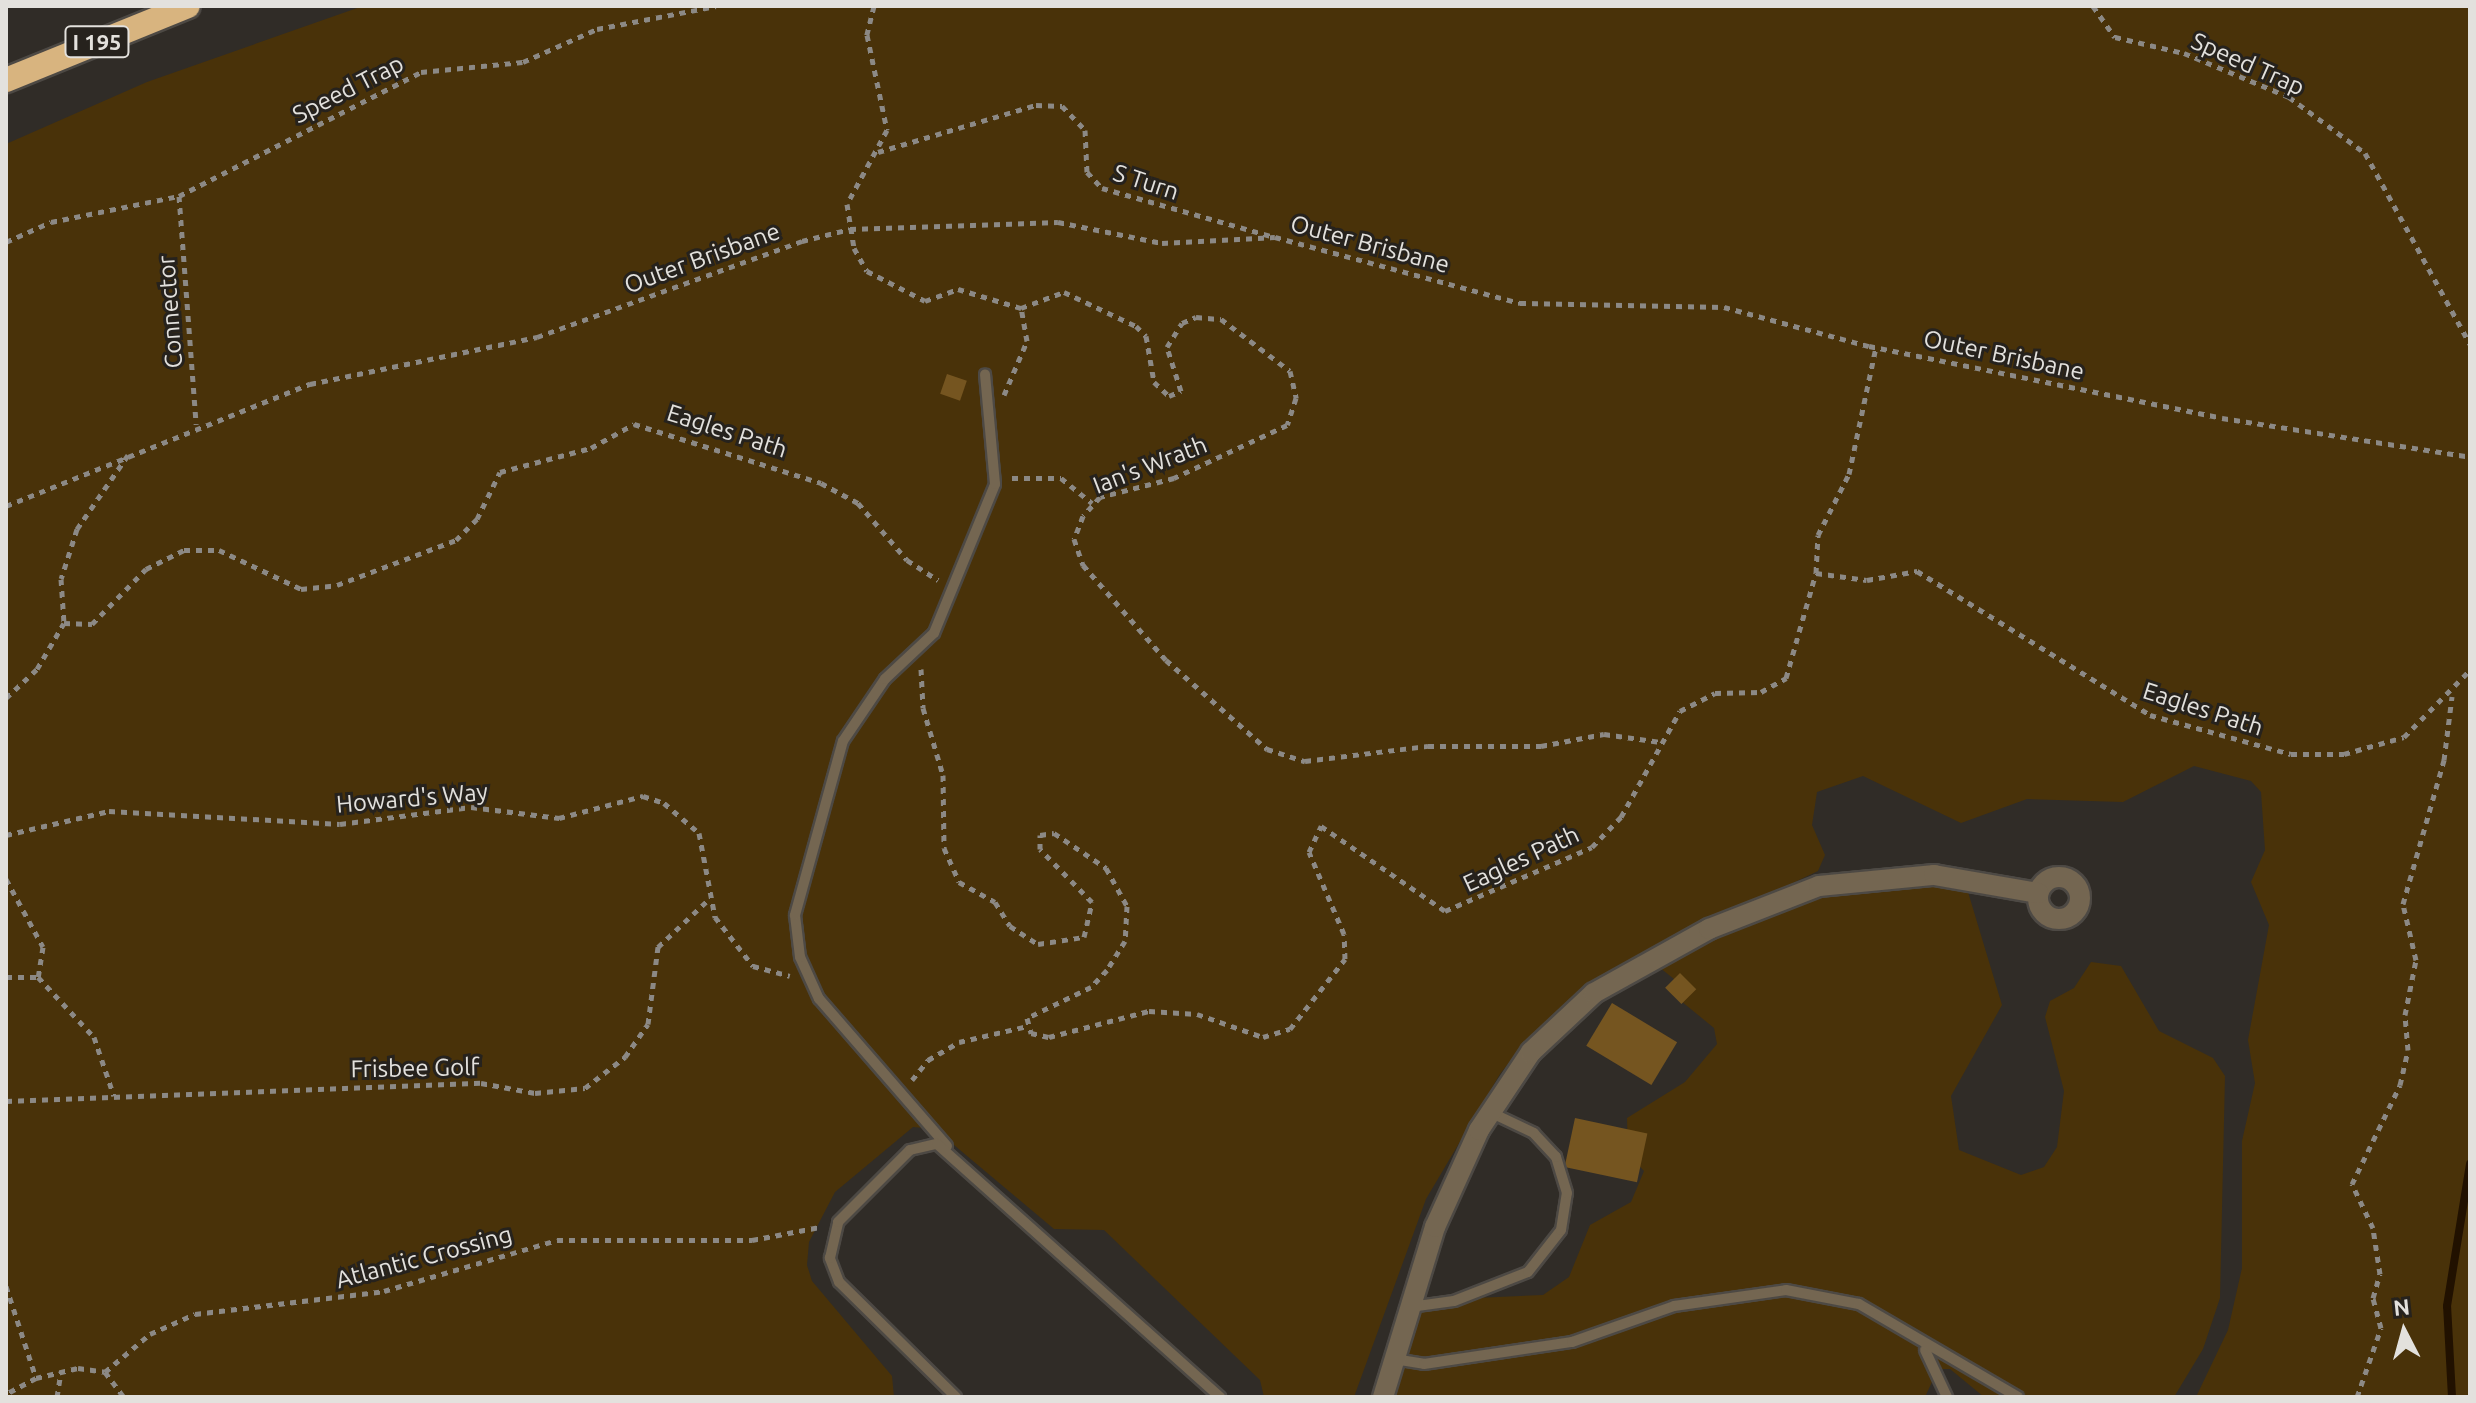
<!DOCTYPE html>
<html>
<head>
<meta charset="utf-8">
<style>
	body { margin:0 }
	#map { position:relative; width:2476px; height:1403px; overflow:hidden; background:#302c27; font-family:Ubuntu,sans-serif }
	div>[style] { position:absolute }
	[style*='--x'] { left:calc(var(--x)*1px); top:calc(var(--y)*1px); width:calc(var(--w)*1px); rotate:calc(var(--a)*1deg) }
	.green>* { inset:0; background:#493209 }
	.stream>* { height:8px; margin:-4px; padding:0 4px; transform-origin:4px; border-radius:4px; background:#211100 }
	.building>* { inset:0; background:#755520; transform-origin:0 0 }
	.path>* { height:5px; margin-top:-2.5px; transform-origin:0; background:repeating-linear-gradient(90deg,#8c8985 0 6px,transparent 0 12px) }
	.roads { filter:drop-shadow(2px 0 #4d4944) drop-shadow(-2px 0 #4d4944) drop-shadow(0 2px #4d4944) drop-shadow(0 -2px #4d4944) }
	.lane>* { height:10px; margin:-5px; padding:0 5px; transform-origin:5px; border-radius:5px; background:#746651 }
	.street>* { height:20px; margin:-10px; padding:0 10px; transform-origin:10px; border-radius:10px; background:#746651 }
	.street>.ring { margin:-10px; padding:0; box-sizing:content-box; background:none; border:20px solid #746651; border-radius:50% }
	.highway>* { height:24px; margin:-12px; padding:0 12px; transform-origin:12px; border-radius:12px; background:#d8b47f }
	span { translate:-50% -50%; white-space:nowrap; text-align:center; line-height:1.15; -webkit-text-stroke:6px #26221d; paint-order:stroke }
	.shield-label span { padding:2px 6px; background:#26221d; border:2px solid; border-radius:6px; -webkit-text-stroke-width:0 }
	.shield-label { font-size:22px; color:#e3e1dd; font-weight:700 }
	.street-label { font-size:24px; color:#e3e1dd }
	.frame { position:absolute; inset:0; border:8px solid #e3e1dd; pointer-events:none }
	.north { position:absolute; left:2364px; top:1291px; width:80px; height:80px; -webkit-text-stroke:6px #26221d; paint-order:stroke; rotate:354deg; font-size:22px; font-weight:700; line-height:32px; text-align:center; color:#e3e1dd }
	.north::after { content:''; display:block; margin:auto; width:28px; height:36px; background:#e3e1dd; clip-path:polygon(50% 0,100% 100%,50% 72%,0 100%) }
</style>
</head>
<body>
<div id="map">
	<div class="green">
		<div style="clip-path:polygon(363px 6px,2470px 6px,2470px 1397px,2196px 1397px,2228px 1330px,2242px 1268px,2242px 1141px,2255px 1083px,2248px 1040px,2269px 925px,2251px 882px,2265px 850px,2261px 792px,2251px 781px,2194px 766px,2123px 802px,2027px 799px,1961px 823px,1863px 776px,1817px 792px,1812px 825px,1825px 855px,1818px 871px,1617px 966px,1530px 1036px,1500px 1074px,1426px 1199px,1354px 1397px,1264px 1397px,1260px 1380px,1104px 1230px,1054px 1229px,935px 1129px,913px 1127px,835px 1192px,809px 1242px,807px 1265px,812px 1281px,892px 1376px,894px 1397px,6px 1397px,6px 144px,147px 82px)"></div>
		<div style="clip-path:polygon(1942px 882px,1968px 892px,2002px 1005px,1951px 1096px,1959px 1150px,2021px 1175px,2044px 1167px,2057px 1147px,2064px 1091px,2045px 1017px,2050px 1001px,2074px 988px,2091px 962px,2121px 966px,2159px 1031px,2213px 1058px,2225px 1076px,2220px 1298px,2203px 1349px,2174px 1397px,1984px 1397px,1950px 1369px,1938px 1369px,1925px 1397px,1369px 1397px,1388px 1370px,1387px 1345px,1404px 1313px,1453px 1299px,1543px 1295px,1569px 1277px,1590px 1225px,1631px 1202px,1644px 1171px,1628px 1154px,1627px 1118px,1685px 1082px,1717px 1044px,1714px 1028px,1681px 1001px,1674px 979px,1659px 967px,1702px 929px,1808px 896px)"></div>
	</div>
	<div class="stream">
		<div style="--x:2452;--y:1397;--w:91;--a:-93.1"></div>
		<div style="--x:2447;--y:1306;--w:144;--a:-80.8"></div>
	</div>
	<div class="building">
		<div style="left:947px;top:374px;width:21px;height:21px;rotate:19deg"></div>
		<div style="left:1680px;top:973px;width:23px;height:21px;rotate:45deg"></div>
		<div style="left:1612px;top:1003px;width:76px;height:50px;rotate:31deg"></div>
		<div style="left:1575px;top:1118px;width:74px;height:50px;rotate:12deg"></div>
	</div>
	<div class="path">
		<div style="--x:874;--y:6;--w:30;--a:104"></div>
		<div style="--x:867;--y:35;--w:97;--a:78.1"></div>
		<div style="--x:887;--y:130;--w:84;--a:118.4"></div>
		<div style="--x:847;--y:204;--w:45;--a:81"></div>
		<div style="--x:854;--y:248;--w:26;--a:61"></div>
		<div style="--x:867;--y:271;--w:65;--a:27.3"></div>
		<div style="--x:925;--y:301;--w:35;--a:-20"></div>
		<div style="--x:958;--y:289;--w:66;--a:16.8"></div>
		<div style="--x:1021;--y:308;--w:46;--a:-20.4"></div>
		<div style="--x:1064;--y:292;--w:80;--a:25.3"></div>
		<div style="--x:1136;--y:326;--w:14;--a:45"></div>
		<div style="--x:1146;--y:336;--w:47;--a:80.1"></div>
		<div style="--x:1154;--y:382;--w:21;--a:43"></div>
		<div style="--x:1169;--y:396;--w:13;--a:-23"></div>
		<div style="--x:1181;--y:391;--w:46;--a:-107.7"></div>
		<div style="--x:1167;--y:347;--w:28;--a:-58"></div>
		<div style="--x:1182;--y:323;--w:15;--a:-23"></div>
		<div style="--x:1196;--y:317;--w:25;--a:5"></div>
		<div style="--x:1221;--y:319;--w:86;--a:37"></div>
		<div style="--x:1290;--y:371;--w:28;--a:77"></div>
		<div style="--x:1296;--y:398;--w:28;--a:108"></div>
		<div style="--x:1287;--y:425;--w:125;--a:154.9"></div>
		<div style="--x:1174;--y:478;--w:76;--a:165.6"></div>
		<div style="--x:1100;--y:497;--w:25;--a:132"></div>
		<div style="--x:1083;--y:516;--w:25;--a:111"></div>
		<div style="--x:1074;--y:539;--w:28;--a:71"></div>
		<div style="--x:1083;--y:565;--w:126;--a:48.9"></div>
		<div style="--x:1166;--y:660;--w:135;--a:41.4"></div>
		<div style="--x:1267;--y:749;--w:40;--a:18"></div>
		<div style="--x:1305;--y:761;--w:124;--a:-7"></div>
		<div style="--x:1428;--y:746;--w:113;--a:0"></div>
		<div style="--x:1541;--y:746;--w:64;--a:-10.8"></div>
		<div style="--x:1604;--y:734;--w:57;--a:8.1"></div>
		<div style="--x:2093;--y:6;--w:38;--a:55"></div>
		<div style="--x:2115;--y:37;--w:71;--a:13.1"></div>
		<div style="--x:2184;--y:53;--w:114;--a:22.7"></div>
		<div style="--x:2289;--y:97;--w:94;--a:36.4"></div>
		<div style="--x:2365;--y:153;--w:218;--a:61.2"></div>
		<div style="--x:878;--y:152;--w:165;--a:-16.6"></div>
		<div style="--x:1036;--y:105;--w:26;--a:2"></div>
		<div style="--x:1062;--y:106;--w:33;--a:46"></div>
		<div style="--x:1085;--y:130;--w:42;--a:87.3"></div>
		<div style="--x:1087;--y:172;--w:22;--a:47"></div>
		<div style="--x:1102;--y:188;--w:175;--a:15.9"></div>
		<div style="--x:179;--y:196;--w:229;--a:85.7"></div>
		<div style="--x:6;--y:242;--w:49;--a:-24"></div>
		<div style="--x:51;--y:222;--w:131;--a:-11.5"></div>
		<div style="--x:179;--y:196;--w:272;--a:-27.1"></div>
		<div style="--x:421;--y:72;--w:102;--a:-5.6"></div>
		<div style="--x:523;--y:62;--w:81;--a:-24"></div>
		<div style="--x:597;--y:29;--w:121;--a:-10.9"></div>
		<div style="--x:1004;--y:395;--w:59;--a:-66.9"></div>
		<div style="--x:1027;--y:341;--w:34;--a:-100"></div>
		<div style="--x:128;--y:455;--w:90;--a:124.6"></div>
		<div style="--x:77;--y:529;--w:52;--a:107.7"></div>
		<div style="--x:61;--y:579;--w:44;--a:86.1"></div>
		<div style="--x:64;--y:623;--w:28;--a:2"></div>
		<div style="--x:92;--y:624;--w:77;--a:-45.5"></div>
		<div style="--x:146;--y:569;--w:42;--a:-26.6"></div>
		<div style="--x:184;--y:550;--w:35;--a:0"></div>
		<div style="--x:219;--y:550;--w:91;--a:25.4"></div>
		<div style="--x:301;--y:589;--w:36;--a:-6"></div>
		<div style="--x:337;--y:585;--w:127;--a:-20.7"></div>
		<div style="--x:456;--y:540;--w:30;--a:-45"></div>
		<div style="--x:477;--y:519;--w:52;--a:-63.9"></div>
		<div style="--x:500;--y:472;--w:94;--a:-14.8"></div>
		<div style="--x:591;--y:448;--w:49;--a:-29.2"></div>
		<div style="--x:634;--y:424;--w:196;--a:17.5"></div>
		<div style="--x:821;--y:483;--w:42;--a:28.4"></div>
		<div style="--x:858;--y:503;--w:75;--a:49.3"></div>
		<div style="--x:907;--y:560;--w:37;--a:33"></div>
		<div style="--x:1012;--y:478;--w:49;--a:0"></div>
		<div style="--x:1061;--y:478;--w:40;--a:39"></div>
		<div style="--x:6;--y:506;--w:328;--a:-21.9"></div>
		<div style="--x:310;--y:384;--w:232;--a:-11.7"></div>
		<div style="--x:537;--y:337;--w:282;--a:-19.9"></div>
		<div style="--x:802;--y:241;--w:49;--a:-14"></div>
		<div style="--x:850;--y:229;--w:208;--a:-1.9"></div>
		<div style="--x:1058;--y:222;--w:106;--a:11.4"></div>
		<div style="--x:1162;--y:243;--w:113;--a:-3"></div>
		<div style="--x:1275;--y:237;--w:254;--a:15.1"></div>
		<div style="--x:1520;--y:303;--w:204;--a:1.1"></div>
		<div style="--x:1724;--y:307;--w:150;--a:15.1"></div>
		<div style="--x:1869;--y:346;--w:360;--a:11.5"></div>
		<div style="--x:2222;--y:418;--w:251;--a:8.9"></div>
		<div style="--x:1816;--y:573;--w:38;--a:-87"></div>
		<div style="--x:1818;--y:535;--w:68;--a:-63.1"></div>
		<div style="--x:1849;--y:474;--w:130;--a:-78"></div>
		<div style="--x:921;--y:669;--w:39;--a:87"></div>
		<div style="--x:923;--y:708;--w:70;--a:73.4"></div>
		<div style="--x:943;--y:775;--w:73;--a:89.2"></div>
		<div style="--x:944;--y:848;--w:37;--a:66"></div>
		<div style="--x:959;--y:882;--w:41;--a:29.1"></div>
		<div style="--x:995;--y:902;--w:28;--a:58"></div>
		<div style="--x:1010;--y:926;--w:33;--a:33"></div>
		<div style="--x:1038;--y:944;--w:47;--a:-8.7"></div>
		<div style="--x:1084;--y:937;--w:36;--a:-77"></div>
		<div style="--x:1092;--y:902;--w:74;--a:-134.5"></div>
		<div style="--x:1040;--y:849;--w:14;--a:-90"></div>
		<div style="--x:1040;--y:835;--w:14;--a:-8"></div>
		<div style="--x:1054;--y:833;--w:63;--a:33.9"></div>
		<div style="--x:1106;--y:868;--w:43;--a:61.1"></div>
		<div style="--x:1127;--y:906;--w:35;--a:93"></div>
		<div style="--x:1125;--y:941;--w:34;--a:122"></div>
		<div style="--x:1107;--y:970;--w:23;--a:133"></div>
		<div style="--x:1091;--y:987;--w:71;--a:154.2"></div>
		<div style="--x:1027;--y:1018;--w:16;--a:75"></div>
		<div style="--x:1031;--y:1033;--w:18;--a:13"></div>
		<div style="--x:1049;--y:1037;--w:103;--a:-14.6"></div>
		<div style="--x:1149;--y:1011;--w:48;--a:3.6"></div>
		<div style="--x:1197;--y:1014;--w:70;--a:19.2"></div>
		<div style="--x:1263;--y:1037;--w:28;--a:-17"></div>
		<div style="--x:1290;--y:1029;--w:89;--a:-51.8"></div>
		<div style="--x:1345;--y:959;--w:25;--a:-92"></div>
		<div style="--x:1344;--y:934;--w:89;--a:-113.1"></div>
		<div style="--x:1309;--y:852;--w:29;--a:-65"></div>
		<div style="--x:1321;--y:826;--w:150;--a:34.4"></div>
		<div style="--x:1445;--y:911;--w:160;--a:-23.5"></div>
		<div style="--x:1592;--y:847;--w:42;--a:-46"></div>
		<div style="--x:1621;--y:817;--w:121;--a:-60.9"></div>
		<div style="--x:1680;--y:711;--w:39;--a:-27"></div>
		<div style="--x:1715;--y:693;--w:46;--a:-1.2"></div>
		<div style="--x:1761;--y:692;--w:29;--a:-29"></div>
		<div style="--x:1786;--y:678;--w:109;--a:-74.1"></div>
		<div style="--x:1816;--y:573;--w:51;--a:7.8"></div>
		<div style="--x:1867;--y:580;--w:51;--a:-10.2"></div>
		<div style="--x:1917;--y:571;--w:274;--a:31.7"></div>
		<div style="--x:2150;--y:715;--w:146;--a:15.5"></div>
		<div style="--x:2291;--y:754;--w:53;--a:0"></div>
		<div style="--x:2344;--y:754;--w:62;--a:-15.8"></div>
		<div style="--x:2404;--y:737;--w:94;--a:-45.4"></div>
		<div style="--x:6;--y:698;--w:42;--a:-43.1"></div>
		<div style="--x:37;--y:669;--w:53;--a:-59.6"></div>
		<div style="--x:6;--y:835;--w:106;--a:-13.1"></div>
		<div style="--x:109;--y:811;--w:231;--a:3.2"></div>
		<div style="--x:340;--y:824;--w:132;--a:-7.4"></div>
		<div style="--x:471;--y:807;--w:89;--a:7.1"></div>
		<div style="--x:559;--y:818;--w:87;--a:-14.7"></div>
		<div style="--x:643;--y:796;--w:22;--a:18"></div>
		<div style="--x:664;--y:803;--w:46;--a:40.6"></div>
		<div style="--x:699;--y:833;--w:86;--a:79.2"></div>
		<div style="--x:715;--y:917;--w:62;--a:52.2"></div>
		<div style="--x:753;--y:966;--w:38;--a:15"></div>
		<div style="--x:6;--y:879;--w:77;--a:61.4"></div>
		<div style="--x:43;--y:947;--w:30;--a:99"></div>
		<div style="--x:38;--y:977;--w:82;--a:47"></div>
		<div style="--x:94;--y:1037;--w:62;--a:71.3"></div>
		<div style="--x:6;--y:977;--w:32;--a:0"></div>
		<div style="--x:912;--y:1080;--w:26;--a:-51"></div>
		<div style="--x:928;--y:1060;--w:36;--a:-30"></div>
		<div style="--x:959;--y:1042;--w:71;--a:-13.1"></div>
		<div style="--x:6;--y:1101;--w:475;--a:-2.2"></div>
		<div style="--x:481;--y:1083;--w:55;--a:10.5"></div>
		<div style="--x:535;--y:1093;--w:50;--a:-5.7"></div>
		<div style="--x:585;--y:1088;--w:51;--a:-37.8"></div>
		<div style="--x:625;--y:1057;--w:40;--a:-55.1"></div>
		<div style="--x:648;--y:1024;--w:78;--a:-82.6"></div>
		<div style="--x:658;--y:947;--w:69;--a:-43.2"></div>
		<div style="--x:6;--y:1286;--w:97;--a:71.9"></div>
		<div style="--x:36;--y:1378;--w:34;--a:152"></div>
		<div style="--x:105;--y:1372;--w:31;--a:53"></div>
		<div style="--x:36;--y:1378;--w:43;--a:-13.4"></div>
		<div style="--x:78;--y:1368;--w:27;--a:8"></div>
		<div style="--x:105;--y:1372;--w:59;--a:-40.2"></div>
		<div style="--x:150;--y:1334;--w:49;--a:-24"></div>
		<div style="--x:195;--y:1314;--w:190;--a:-6.9"></div>
		<div style="--x:384;--y:1291;--w:180;--a:-16.4"></div>
		<div style="--x:557;--y:1240;--w:195;--a:0"></div>
		<div style="--x:752;--y:1240;--w:69;--a:-10.8"></div>
		<div style="--x:57;--y:1397;--w:26;--a:-81"></div>
		<div style="--x:2357;--y:1397;--w:73;--a:-70.8"></div>
		<div style="--x:2381;--y:1328;--w:31;--a:-105"></div>
		<div style="--x:2373;--y:1298;--w:25;--a:-74"></div>
		<div style="--x:2380;--y:1274;--w:47;--a:-98.7"></div>
		<div style="--x:2373;--y:1228;--w:49;--a:-115.5"></div>
		<div style="--x:2352;--y:1184;--w:110;--a:-64.1"></div>
		<div style="--x:2400;--y:1085;--w:36;--a:-77"></div>
		<div style="--x:2408;--y:1050;--w:35;--a:-95"></div>
		<div style="--x:2405;--y:1015;--w:56;--a:-78.7"></div>
		<div style="--x:2416;--y:960;--w:57;--a:-103.1"></div>
		<div style="--x:2403;--y:904;--w:150;--a:-74.1"></div>
		<div style="--x:2444;--y:760;--w:64;--a:-82.8"></div>
	</div>
	<div class="roads">
		<div class="lane">
			<div style="--x:947;--y:1146;--w:195;--a:-131"></div>
			<div style="--x:819;--y:999;--w:46;--a:-114.3"></div>
			<div style="--x:800;--y:957;--w:42;--a:-96.8"></div>
			<div style="--x:795;--y:915;--w:180;--a:-74.6"></div>
			<div style="--x:843;--y:741;--w:75;--a:-55.9"></div>
			<div style="--x:885;--y:679;--w:67;--a:-43.2"></div>
			<div style="--x:934;--y:633;--w:161;--a:-67.7"></div>
			<div style="--x:995;--y:484;--w:110;--a:-95.2"></div>
			<div style="--x:1410;--y:1307;--w:44;--a:-7.8"></div>
			<div style="--x:1454;--y:1301;--w:79;--a:-21.4"></div>
			<div style="--x:1528;--y:1272;--w:53;--a:-51.8"></div>
			<div style="--x:1561;--y:1230;--w:37;--a:-81"></div>
			<div style="--x:1567;--y:1193;--w:38;--a:-107"></div>
			<div style="--x:1556;--y:1157;--w:33;--a:-133"></div>
			<div style="--x:1534;--y:1133;--w:49;--a:-154.5"></div>
			<div style="--x:1925;--y:1350;--w:52;--a:64.9"></div>
			<div style="--x:1394;--y:1359;--w:30;--a:9"></div>
			<div style="--x:1424;--y:1364;--w:150;--a:-8.5"></div>
			<div style="--x:1572;--y:1342;--w:108;--a:-19.4"></div>
			<div style="--x:1674;--y:1306;--w:113;--a:-8.1"></div>
			<div style="--x:1786;--y:1290;--w:74;--a:10.9"></div>
			<div style="--x:1859;--y:1304;--w:184;--a:30.3"></div>
			<div style="--x:956;--y:1397;--w:164;--a:-135.5"></div>
			<div style="--x:839;--y:1282;--w:26;--a:-111"></div>
			<div style="--x:830;--y:1258;--w:37;--a:-77"></div>
			<div style="--x:838;--y:1222;--w:102;--a:-45"></div>
			<div style="--x:910;--y:1150;--w:28;--a:-13"></div>
			<div style="--x:937;--y:1144;--w:380;--a:41.8"></div>
		</div>
		<div class="street">
			<div class="ring" style="left:2038px;top:877px;width:22px;height:22px"></div>
			<div style="--x:1383;--y:1397;--w:178;--a:-73"></div>
			<div style="--x:1435;--y:1227;--w:107;--a:-65.6"></div>
			<div style="--x:1479;--y:1130;--w:94;--a:-56.3"></div>
			<div style="--x:1531;--y:1052;--w:86;--a:-43.1"></div>
			<div style="--x:1594;--y:993;--w:132;--a:-29.1"></div>
			<div style="--x:1709;--y:929;--w:118;--a:-21.4"></div>
			<div style="--x:1819;--y:886;--w:116;--a:-5.5"></div>
			<div style="--x:1934;--y:875;--w:106;--a:9.8"></div>
		</div>
		<div class="highway">
			<div style="--x:6;--y:80;--w:196;--a:-22.1"></div>
		</div>
	</div>
	<div class="shield-label">
		<span style="left:97px;top:42px">I 195</span>
	</div>
	<div class="street-label">
		<span style="left:2248px;top:64px;rotate:24deg">Speed Trap</span>
		<span style="left:348px;top:89px;rotate:-27deg">Speed Trap</span>
		<span style="left:1146px;top:182px;rotate:18deg">S Turn</span>
		<span style="left:1370px;top:244px;rotate:15deg">Outer Brisbane</span>
		<span style="left:702px;top:258px;rotate:-20deg">Outer Brisbane</span>
		<span style="left:170px;top:312px;rotate:-94deg">Connector</span>
		<span style="left:2004px;top:355px;rotate:12deg">Outer Brisbane</span>
		<span style="left:727px;top:431px;rotate:18deg">Eagles Path</span>
		<span style="left:1150px;top:465px;rotate:-21deg">Ian's Wrath</span>
		<span style="left:2203px;top:709px;rotate:18deg">Eagles Path</span>
		<span style="left:412px;top:798px;rotate:-5deg">Howard's Way</span>
		<span style="left:1521px;top:859px;rotate:-25deg">Eagles Path</span>
		<span style="left:415px;top:1068px;rotate:-1deg">Frisbee Golf</span>
		<span style="left:424px;top:1257px;rotate:-15deg">Atlantic Crossing</span>
	</div>
	<div class="frame"></div>
	<div class="north">N</div>
</div>
</body>
</html>
